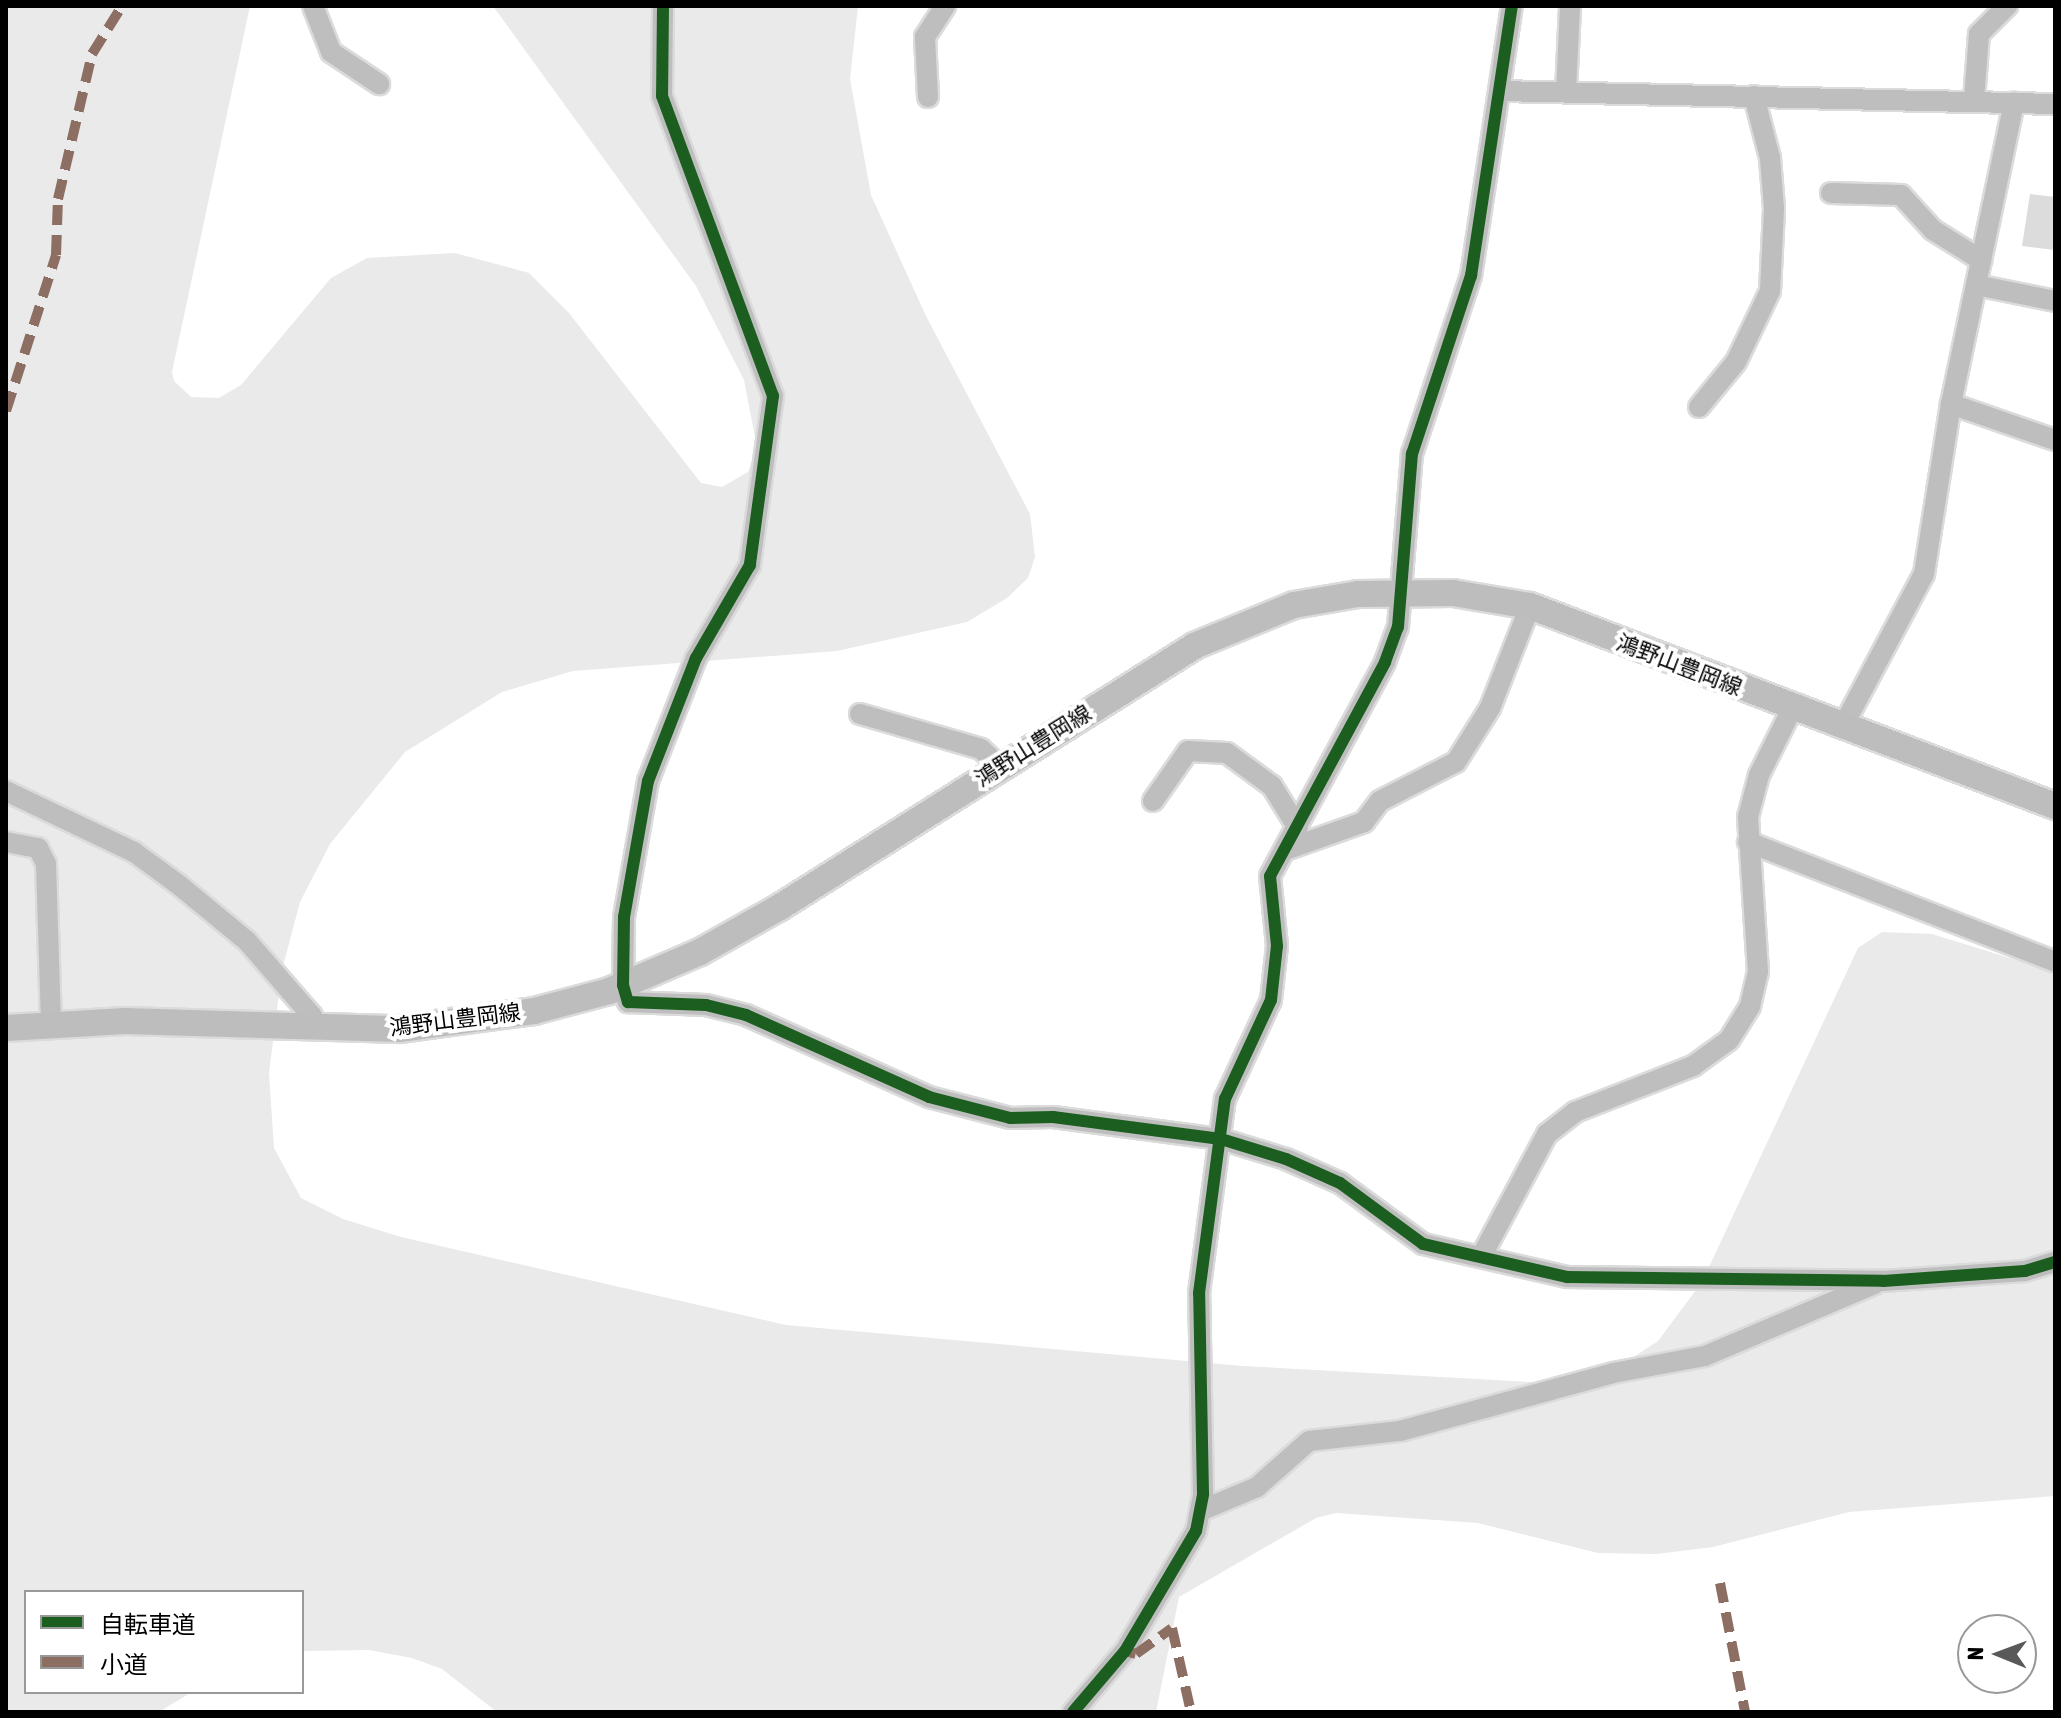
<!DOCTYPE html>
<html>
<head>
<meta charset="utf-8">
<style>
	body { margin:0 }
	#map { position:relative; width:2061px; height:1718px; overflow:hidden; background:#fff; font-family:"Asap Condensed","Noto Sans JP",sans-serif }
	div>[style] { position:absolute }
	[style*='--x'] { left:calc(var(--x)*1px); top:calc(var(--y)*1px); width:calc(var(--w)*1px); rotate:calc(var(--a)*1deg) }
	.green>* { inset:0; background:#eaeaea }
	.building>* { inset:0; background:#dcdcdc }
	.roads { filter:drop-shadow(2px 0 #dbdbdb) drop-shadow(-2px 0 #dbdbdb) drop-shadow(0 2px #dbdbdb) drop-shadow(0 -2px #dbdbdb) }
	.minor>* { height:20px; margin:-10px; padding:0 10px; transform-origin:10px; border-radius:10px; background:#bebebe }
	.major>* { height:26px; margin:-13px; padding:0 13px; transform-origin:13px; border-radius:13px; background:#bdbdbd }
	.quiet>* { height:10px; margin-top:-5px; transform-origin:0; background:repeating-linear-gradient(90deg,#8d6e63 0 20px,transparent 0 30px) }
	.cycleway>* { height:12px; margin:-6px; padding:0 6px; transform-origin:6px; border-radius:6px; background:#1b5e20 }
	span { translate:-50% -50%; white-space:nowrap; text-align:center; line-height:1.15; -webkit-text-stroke:8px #fff; paint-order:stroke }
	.street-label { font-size:22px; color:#000 }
	.frame { position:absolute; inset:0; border:8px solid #000; pointer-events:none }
	.legend { position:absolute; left:24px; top:1590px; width:280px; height:104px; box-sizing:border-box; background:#fff; border:2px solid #999; margin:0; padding:10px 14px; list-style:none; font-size:24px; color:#000 }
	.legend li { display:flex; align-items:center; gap:16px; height:40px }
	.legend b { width:40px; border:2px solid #999 }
	.north { position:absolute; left:1957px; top:1614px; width:80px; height:80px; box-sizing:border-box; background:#fff; border:2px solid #999; border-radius:50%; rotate:271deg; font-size:22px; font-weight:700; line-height:32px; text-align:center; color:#000 }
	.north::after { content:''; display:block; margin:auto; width:28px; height:36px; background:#595959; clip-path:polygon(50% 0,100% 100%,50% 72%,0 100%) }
</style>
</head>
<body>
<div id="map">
	<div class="green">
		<div style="clip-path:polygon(6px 6px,250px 6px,172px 372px,174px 381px,191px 397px,219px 398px,241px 385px,331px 278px,367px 258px,455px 253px,529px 273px,569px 313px,701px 483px,722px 487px,748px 472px,757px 447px,744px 380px,696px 286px,493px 6px,858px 6px,850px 79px,871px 195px,926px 316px,1030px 514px,1035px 557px,1028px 578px,1007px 598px,967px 622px,837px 651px,573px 671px,502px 692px,405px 752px,330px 844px,300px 902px,282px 970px,269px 1073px,274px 1148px,301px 1198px,343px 1219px,401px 1237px,786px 1325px,1243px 1366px,1565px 1384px,1626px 1362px,1658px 1341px,1702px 1282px,1858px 948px,1882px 932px,1932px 934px,2055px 972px,2055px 1496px,1849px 1512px,1713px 1547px,1657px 1554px,1598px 1553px,1478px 1523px,1336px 1513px,1316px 1518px,1179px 1597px,1156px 1712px,497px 1712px,442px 1669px,412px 1658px,369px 1650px,302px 1651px,302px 1592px,26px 1592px,26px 1692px,192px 1692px,159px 1712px,6px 1712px)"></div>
	</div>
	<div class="building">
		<div style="clip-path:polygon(2030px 194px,2055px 197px,2055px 250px,2022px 246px)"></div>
	</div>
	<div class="roads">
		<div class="minor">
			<div style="--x:313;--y:6;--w:49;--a:68.6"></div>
			<div style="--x:331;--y:52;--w:58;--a:33.7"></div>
			<div style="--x:663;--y:6;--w:90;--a:90.6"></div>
			<div style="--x:662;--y:96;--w:320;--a:69.7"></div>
			<div style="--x:773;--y:396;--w:171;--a:97.8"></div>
			<div style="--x:750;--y:565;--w:108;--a:120.1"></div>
			<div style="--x:696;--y:658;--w:132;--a:111.3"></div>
			<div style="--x:648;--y:781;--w:138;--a:100"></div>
			<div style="--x:624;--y:917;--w:68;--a:90.8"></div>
			<div style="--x:623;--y:985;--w:18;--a:74"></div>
			<div style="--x:628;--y:1002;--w:78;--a:2.2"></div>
			<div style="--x:706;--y:1005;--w:41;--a:14"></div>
			<div style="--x:746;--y:1015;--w:201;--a:24.1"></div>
			<div style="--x:929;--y:1097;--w:84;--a:14.5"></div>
			<div style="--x:1010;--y:1118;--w:43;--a:-1.3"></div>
			<div style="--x:1053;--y:1117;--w:169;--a:7.5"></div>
			<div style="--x:1221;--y:1139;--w:68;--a:17.1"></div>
			<div style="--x:1286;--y:1159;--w:59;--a:24"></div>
			<div style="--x:1340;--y:1183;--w:103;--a:36.3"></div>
			<div style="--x:1423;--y:1244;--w:148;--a:12.9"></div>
			<div style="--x:1567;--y:1277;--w:316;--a:0.7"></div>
			<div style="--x:1883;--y:1281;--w:142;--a:-4"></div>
			<div style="--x:2025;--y:1271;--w:31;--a:-17"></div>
			<div style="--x:1499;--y:91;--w:556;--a:1.34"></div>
			<div style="--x:1566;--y:92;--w:86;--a:-87.3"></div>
			<div style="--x:928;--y:97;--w:60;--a:-92.9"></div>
			<div style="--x:925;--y:37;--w:37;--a:-57"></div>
			<div style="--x:1974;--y:100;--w:66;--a:-85.7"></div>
			<div style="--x:1979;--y:34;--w:40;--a:-45"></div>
			<div style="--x:1831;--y:193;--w:70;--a:1.6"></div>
			<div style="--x:1901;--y:195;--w:47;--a:47.6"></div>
			<div style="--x:1933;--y:230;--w:57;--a:32"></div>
			<div style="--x:1976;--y:285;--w:81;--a:11.4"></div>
			<div style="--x:1951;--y:404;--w:110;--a:19.1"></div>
			<div style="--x:1699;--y:407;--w:58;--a:-50.6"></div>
			<div style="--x:1736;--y:362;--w:79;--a:-64.4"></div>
			<div style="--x:1770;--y:291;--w:83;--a:-87.2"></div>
			<div style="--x:1774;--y:208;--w:50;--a:-94.6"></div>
			<div style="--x:1770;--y:158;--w:64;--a:-104.5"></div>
			<div style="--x:860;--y:714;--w:126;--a:16.1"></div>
			<div style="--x:981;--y:749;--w:26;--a:43"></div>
			<div style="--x:1842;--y:728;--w:174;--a:-62"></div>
			<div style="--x:1924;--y:574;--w:172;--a:-81"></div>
			<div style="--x:1951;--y:404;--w:308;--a:-78.2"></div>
			<div style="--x:6;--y:791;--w:142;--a:25.5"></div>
			<div style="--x:134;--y:852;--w:56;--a:36.3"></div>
			<div style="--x:179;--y:885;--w:88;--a:39.5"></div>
			<div style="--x:247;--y:941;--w:99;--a:49.1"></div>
			<div style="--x:312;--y:1016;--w:14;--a:69"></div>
			<div style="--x:1153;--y:801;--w:61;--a:-55"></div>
			<div style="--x:1188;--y:751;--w:39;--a:3"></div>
			<div style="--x:1227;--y:753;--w:56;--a:36.3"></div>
			<div style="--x:1272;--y:786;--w:49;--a:58.2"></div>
			<div style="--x:6;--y:842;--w:33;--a:11"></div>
			<div style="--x:38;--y:848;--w:18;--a:63"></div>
			<div style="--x:46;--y:864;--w:159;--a:88.2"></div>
			<div style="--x:1748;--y:842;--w:330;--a:21.3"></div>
			<div style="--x:1285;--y:850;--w:84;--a:-19.5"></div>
			<div style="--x:1364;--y:822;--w:26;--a:-53"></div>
			<div style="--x:1380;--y:801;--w:85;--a:-27.2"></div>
			<div style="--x:1456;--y:762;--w:64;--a:-57.8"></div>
			<div style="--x:1490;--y:708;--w:110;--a:-68.6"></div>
			<div style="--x:1481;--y:1257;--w:140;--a:-61.8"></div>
			<div style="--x:1547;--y:1134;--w:36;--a:-38"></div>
			<div style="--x:1575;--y:1112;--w:127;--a:-21.3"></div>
			<div style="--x:1693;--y:1066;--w:44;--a:-35.8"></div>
			<div style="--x:1729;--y:1040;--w:40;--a:-58"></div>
			<div style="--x:1750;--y:1006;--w:35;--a:-77"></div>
			<div style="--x:1758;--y:972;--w:155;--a:-93.7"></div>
			<div style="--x:1748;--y:817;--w:43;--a:-75.3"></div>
			<div style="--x:1759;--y:775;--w:74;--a:-63.4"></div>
			<div style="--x:1200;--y:1511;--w:62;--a:-22.8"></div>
			<div style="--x:1257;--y:1487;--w:69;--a:-41.5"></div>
			<div style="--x:1309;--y:1441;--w:92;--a:-6.3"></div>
			<div style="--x:1400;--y:1431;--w:221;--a:-15.2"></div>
			<div style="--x:1613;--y:1373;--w:94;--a:-10.5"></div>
			<div style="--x:1705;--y:1356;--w:185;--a:-23"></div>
			<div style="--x:1073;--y:1712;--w:80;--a:-49.6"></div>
			<div style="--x:1125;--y:1651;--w:139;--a:-59.4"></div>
			<div style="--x:1196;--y:1531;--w:38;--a:-79"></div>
			<div style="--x:1203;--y:1494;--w:201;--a:-91.1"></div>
			<div style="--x:1199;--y:1293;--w:196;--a:-82.4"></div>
			<div style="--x:1225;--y:1099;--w:109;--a:-65.1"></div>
			<div style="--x:1271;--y:1000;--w:54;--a:-83.7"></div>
			<div style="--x:1277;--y:946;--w:70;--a:-95.7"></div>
			<div style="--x:1270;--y:876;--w:243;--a:-61.7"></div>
			<div style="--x:1385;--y:662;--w:37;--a:-70"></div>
			<div style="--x:1398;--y:627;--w:174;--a:-85.4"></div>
			<div style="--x:1412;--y:454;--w:188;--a:-71.7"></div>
			<div style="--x:1471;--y:276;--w:273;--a:-81.4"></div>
		</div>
		<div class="major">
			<div style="--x:6;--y:1028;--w:119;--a:-3.4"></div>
			<div style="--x:125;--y:1021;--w:274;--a:1.7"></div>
			<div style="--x:399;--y:1029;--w:136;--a:-7.6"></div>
			<div style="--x:534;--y:1011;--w:78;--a:-14.9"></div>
			<div style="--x:609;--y:991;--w:99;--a:-23.2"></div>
			<div style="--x:700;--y:952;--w:92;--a:-29.4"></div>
			<div style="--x:780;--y:907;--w:489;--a:-32.2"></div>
			<div style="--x:1194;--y:646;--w:108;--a:-22.3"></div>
			<div style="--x:1294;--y:605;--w:65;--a:-9.8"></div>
			<div style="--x:1358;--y:594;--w:95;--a:-0.6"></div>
			<div style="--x:1453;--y:593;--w:78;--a:9.6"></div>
			<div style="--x:1530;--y:606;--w:562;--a:20.85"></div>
		</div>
	</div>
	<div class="quiet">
		<div style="--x:6;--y:411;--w:164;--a:-72.2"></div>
		<div style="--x:56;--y:255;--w:56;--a:-88"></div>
		<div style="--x:58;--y:199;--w:149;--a:-76.8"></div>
		<div style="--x:92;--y:54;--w:57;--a:-58"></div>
		<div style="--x:1720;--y:1583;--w:131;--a:79"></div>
		<div style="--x:1125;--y:1651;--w:11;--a:15"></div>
		<div style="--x:1136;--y:1654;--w:44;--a:-35.8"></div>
		<div style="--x:1172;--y:1628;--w:86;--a:77.3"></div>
	</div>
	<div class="cycleway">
		<div style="--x:663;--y:6;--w:90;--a:90.6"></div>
		<div style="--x:662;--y:96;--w:320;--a:69.7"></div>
		<div style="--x:773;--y:396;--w:171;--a:97.8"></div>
		<div style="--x:750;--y:565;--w:108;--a:120.1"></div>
		<div style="--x:696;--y:658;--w:132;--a:111.3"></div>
		<div style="--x:648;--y:781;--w:138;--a:100"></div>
		<div style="--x:624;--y:917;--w:68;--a:90.8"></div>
		<div style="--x:623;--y:985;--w:18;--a:74"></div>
		<div style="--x:628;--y:1002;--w:78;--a:2.2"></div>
		<div style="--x:706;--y:1005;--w:41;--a:14"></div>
		<div style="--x:746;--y:1015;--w:201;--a:24.1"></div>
		<div style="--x:929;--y:1097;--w:84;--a:14.5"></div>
		<div style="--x:1010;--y:1118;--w:43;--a:-1.3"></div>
		<div style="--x:1053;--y:1117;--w:169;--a:7.5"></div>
		<div style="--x:1221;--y:1139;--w:68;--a:17.1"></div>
		<div style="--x:1286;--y:1159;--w:59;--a:24"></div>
		<div style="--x:1340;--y:1183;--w:103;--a:36.3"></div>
		<div style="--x:1423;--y:1244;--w:148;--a:12.9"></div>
		<div style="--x:1567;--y:1277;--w:316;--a:0.7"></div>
		<div style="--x:1883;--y:1281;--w:142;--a:-4"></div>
		<div style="--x:2025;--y:1271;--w:31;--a:-17"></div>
		<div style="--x:1073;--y:1712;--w:80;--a:-49.6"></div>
		<div style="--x:1125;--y:1651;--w:139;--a:-59.4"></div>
		<div style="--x:1196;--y:1531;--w:38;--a:-79"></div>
		<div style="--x:1203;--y:1494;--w:201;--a:-91.1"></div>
		<div style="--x:1199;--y:1293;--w:196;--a:-82.4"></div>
		<div style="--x:1225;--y:1099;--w:109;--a:-65.1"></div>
		<div style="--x:1271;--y:1000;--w:54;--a:-83.7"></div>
		<div style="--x:1277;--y:946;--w:70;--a:-95.7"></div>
		<div style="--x:1270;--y:876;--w:243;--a:-61.7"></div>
		<div style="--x:1385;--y:662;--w:37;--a:-70"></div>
		<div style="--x:1398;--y:627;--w:174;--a:-85.4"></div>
		<div style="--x:1412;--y:454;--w:188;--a:-71.7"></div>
		<div style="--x:1471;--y:276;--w:273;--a:-81.4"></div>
	</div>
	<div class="street-label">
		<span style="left:1679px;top:665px;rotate:21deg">鴻野山豊岡線</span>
		<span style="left:1033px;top:746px;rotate:-32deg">鴻野山豊岡線</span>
		<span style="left:455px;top:1020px;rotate:-7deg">鴻野山豊岡線</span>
	</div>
	<div class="frame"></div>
	<ul class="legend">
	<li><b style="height:10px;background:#1b5e20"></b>自転車道</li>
	<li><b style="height:10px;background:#8d6e63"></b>小道</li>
	</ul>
	<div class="north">N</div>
</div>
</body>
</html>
